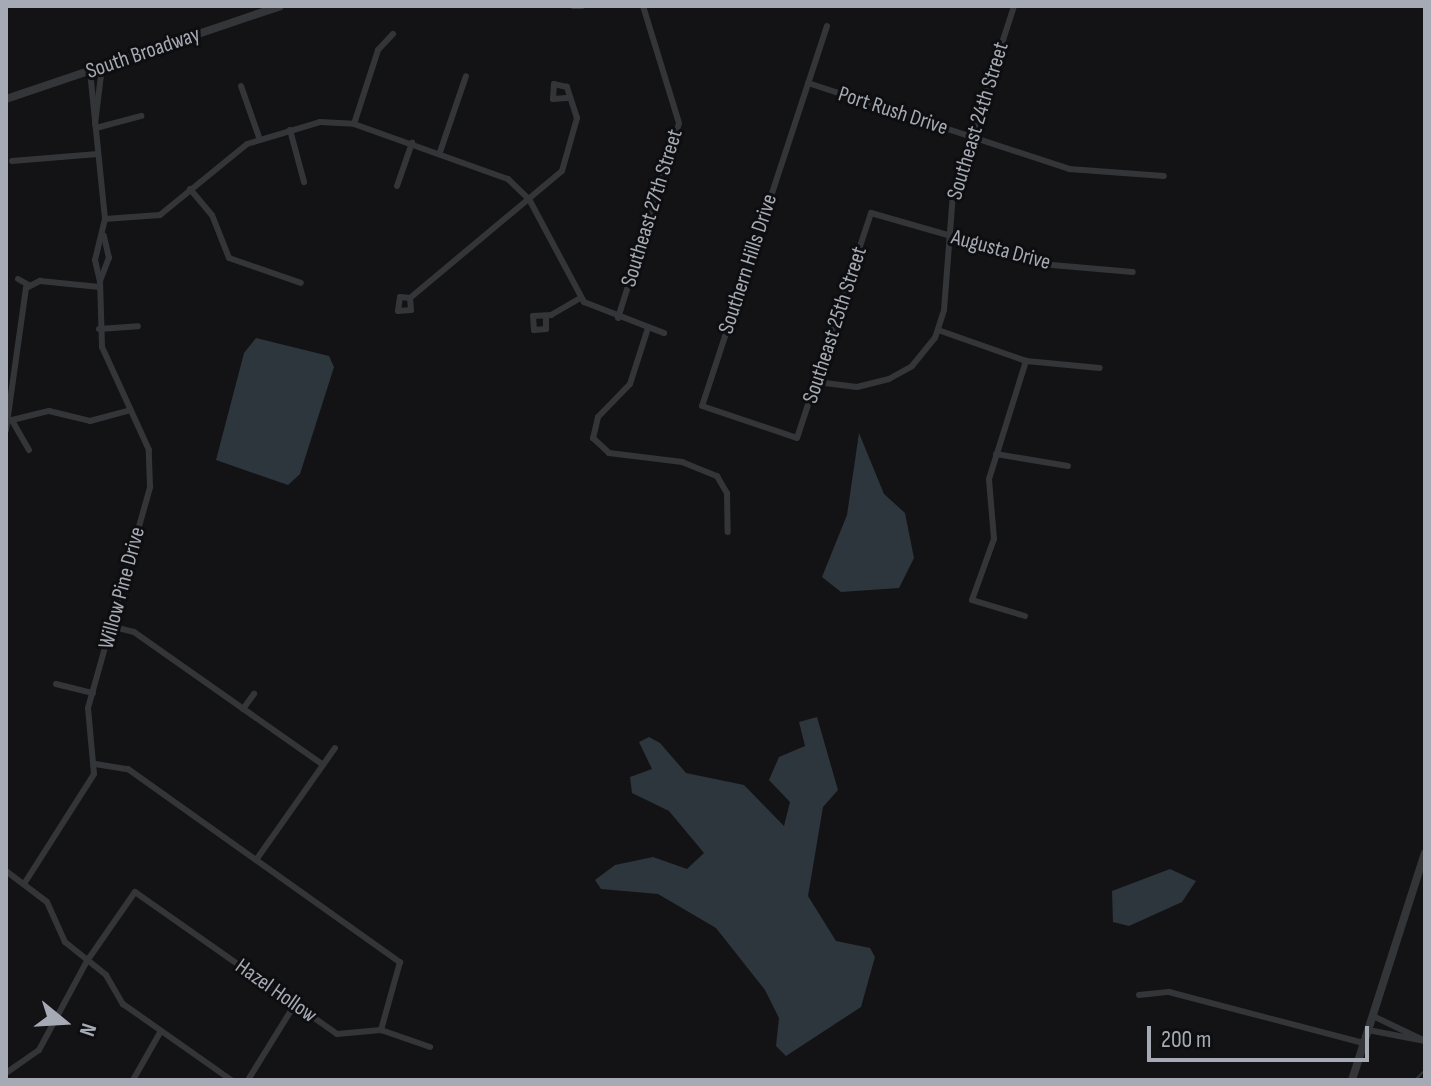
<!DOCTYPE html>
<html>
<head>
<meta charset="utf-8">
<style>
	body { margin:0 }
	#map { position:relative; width:1431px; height:1086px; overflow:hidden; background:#131315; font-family:"Sofia Sans Condensed",sans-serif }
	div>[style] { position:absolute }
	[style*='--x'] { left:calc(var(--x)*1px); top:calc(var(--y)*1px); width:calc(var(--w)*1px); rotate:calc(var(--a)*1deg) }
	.water>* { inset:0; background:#2d363c }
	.stream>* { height:2px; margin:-1px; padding:0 1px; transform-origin:1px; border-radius:1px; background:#2d363c }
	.minor>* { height:6px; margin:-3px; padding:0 3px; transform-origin:3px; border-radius:3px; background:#343539 }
	.tertiary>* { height:8px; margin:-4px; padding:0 4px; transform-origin:4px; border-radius:4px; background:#343539 }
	span { translate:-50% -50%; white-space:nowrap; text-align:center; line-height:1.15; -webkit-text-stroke:6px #0e0e10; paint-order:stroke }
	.street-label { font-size:22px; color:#a5aab4 }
	.frame { position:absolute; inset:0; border:8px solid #a5aab4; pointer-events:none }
	.north { position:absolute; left:24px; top:982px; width:80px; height:80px; -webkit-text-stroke:6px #0e0e10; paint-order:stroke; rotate:108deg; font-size:22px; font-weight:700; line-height:32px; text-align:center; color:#a5aab4 }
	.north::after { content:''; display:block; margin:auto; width:28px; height:36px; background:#a5aab4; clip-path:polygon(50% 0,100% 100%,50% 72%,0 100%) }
	.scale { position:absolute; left:1147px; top:1026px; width:222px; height:36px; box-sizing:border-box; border:4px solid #a5aab4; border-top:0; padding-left:10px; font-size:24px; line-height:28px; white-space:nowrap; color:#a5aab4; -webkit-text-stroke:6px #0e0e10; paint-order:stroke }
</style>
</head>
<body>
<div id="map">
	<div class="water">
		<div style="clip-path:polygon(256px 338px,329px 356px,334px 367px,300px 474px,288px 485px,216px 460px,244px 353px)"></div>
		<div style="clip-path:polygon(859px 433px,884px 494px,905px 513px,914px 558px,899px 588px,841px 592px,822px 577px,847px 515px)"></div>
		<div style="clip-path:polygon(817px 717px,838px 790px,823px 807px,808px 896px,836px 941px,870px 948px,875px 957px,861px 1007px,786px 1056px,776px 1046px,779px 1018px,765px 990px,716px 928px,658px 894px,601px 889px,595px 880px,615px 865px,653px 857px,687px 869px,704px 853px,669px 811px,632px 793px,630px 777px,652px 769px,639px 742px,649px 737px,660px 743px,686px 773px,744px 785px,784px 826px,790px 802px,769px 780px,779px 757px,805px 746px,799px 722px)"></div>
		<div style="clip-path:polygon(1170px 869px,1196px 881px,1182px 902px,1129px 926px,1113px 922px,1112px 891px)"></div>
	</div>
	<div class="stream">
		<div style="--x:1415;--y:1080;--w:14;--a:-45"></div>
	</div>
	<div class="minor">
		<div style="--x:573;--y:6;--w:9;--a:0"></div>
		<div style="--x:827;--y:26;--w:400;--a:108.2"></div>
		<div style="--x:702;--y:406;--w:100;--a:18.6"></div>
		<div style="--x:797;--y:438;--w:237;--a:-71.8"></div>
		<div style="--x:871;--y:213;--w:188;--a:16"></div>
		<div style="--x:1052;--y:265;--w:81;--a:4.9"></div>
		<div style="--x:90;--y:71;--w:149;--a:84.2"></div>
		<div style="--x:105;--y:219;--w:42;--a:103.7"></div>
		<div style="--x:95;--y:260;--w:22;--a:77"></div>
		<div style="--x:100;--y:281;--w:25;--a:-69"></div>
		<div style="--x:109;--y:258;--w:23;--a:-103"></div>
		<div style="--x:808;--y:83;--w:275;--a:18.2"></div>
		<div style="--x:1069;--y:169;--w:95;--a:4.2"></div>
		<div style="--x:241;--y:86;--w:57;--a:70.6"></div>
		<div style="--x:95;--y:124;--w:57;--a:-83"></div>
		<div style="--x:354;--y:124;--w:78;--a:-72"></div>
		<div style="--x:378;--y:50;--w:22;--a:-47"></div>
		<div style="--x:96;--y:128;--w:47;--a:-14.9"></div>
		<div style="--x:290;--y:130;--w:54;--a:74.9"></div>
		<div style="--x:440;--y:152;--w:80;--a:-71.1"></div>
		<div style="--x:12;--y:161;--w:86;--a:-4.7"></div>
		<div style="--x:397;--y:186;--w:46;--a:-70.8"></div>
		<div style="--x:190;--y:189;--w:34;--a:50"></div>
		<div style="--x:212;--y:215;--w:46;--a:68.4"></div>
		<div style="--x:229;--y:258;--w:76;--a:19.1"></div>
		<div style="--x:105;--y:219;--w:55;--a:-4.2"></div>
		<div style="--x:160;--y:215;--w:112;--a:-39.2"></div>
		<div style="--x:247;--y:144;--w:76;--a:-16.8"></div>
		<div style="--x:320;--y:122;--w:34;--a:3"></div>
		<div style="--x:354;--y:124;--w:164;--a:19.7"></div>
		<div style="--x:508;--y:179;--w:29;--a:44"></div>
		<div style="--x:529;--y:199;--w:117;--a:61.9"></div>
		<div style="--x:584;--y:302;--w:86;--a:21.2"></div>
		<div style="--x:18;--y:279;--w:13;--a:29"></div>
		<div style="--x:410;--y:298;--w:12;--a:85"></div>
		<div style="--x:411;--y:310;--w:13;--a:176"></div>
		<div style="--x:398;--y:311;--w:14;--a:-82"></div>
		<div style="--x:400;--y:297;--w:10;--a:6"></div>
		<div style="--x:410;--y:298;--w:198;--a:-39.9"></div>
		<div style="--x:562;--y:171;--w:55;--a:-74.2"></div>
		<div style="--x:577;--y:118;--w:33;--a:-108"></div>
		<div style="--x:567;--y:87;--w:13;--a:-167"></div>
		<div style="--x:554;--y:84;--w:15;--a:94"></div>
		<div style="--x:553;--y:99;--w:13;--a:-4"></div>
		<div style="--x:546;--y:316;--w:13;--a:90"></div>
		<div style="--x:546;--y:329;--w:12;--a:175"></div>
		<div style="--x:534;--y:330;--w:14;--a:-94"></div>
		<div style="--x:533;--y:316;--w:18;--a:-3"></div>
		<div style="--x:551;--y:315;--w:34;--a:-30"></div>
		<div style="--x:618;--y:318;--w:204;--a:-72.6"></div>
		<div style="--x:679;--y:123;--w:122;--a:-107.1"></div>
		<div style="--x:648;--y:328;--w:59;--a:107.8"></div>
		<div style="--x:630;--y:384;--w:46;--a:134.1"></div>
		<div style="--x:598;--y:417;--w:22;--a:103"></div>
		<div style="--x:593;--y:438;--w:22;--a:43"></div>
		<div style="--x:609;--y:453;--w:74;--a:7"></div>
		<div style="--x:682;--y:462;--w:38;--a:22"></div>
		<div style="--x:717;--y:476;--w:20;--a:60"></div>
		<div style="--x:727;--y:493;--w:39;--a:89"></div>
		<div style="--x:99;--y:329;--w:39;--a:-4"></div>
		<div style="--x:938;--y:330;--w:93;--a:19.4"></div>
		<div style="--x:1026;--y:361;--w:74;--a:5.4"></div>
		<div style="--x:817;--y:382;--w:40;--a:7.1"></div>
		<div style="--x:857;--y:387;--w:33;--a:-14"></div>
		<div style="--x:889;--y:379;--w:26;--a:-29"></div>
		<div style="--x:912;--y:366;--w:36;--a:-51"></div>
		<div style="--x:935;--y:338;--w:29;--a:-72"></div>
		<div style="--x:944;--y:310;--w:116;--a:-85.6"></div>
		<div style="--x:953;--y:194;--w:198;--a:-72"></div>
		<div style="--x:6;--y:430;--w:143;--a:-82"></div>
		<div style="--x:26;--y:288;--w:16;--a:-27"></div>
		<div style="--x:40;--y:281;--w:60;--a:5.7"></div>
		<div style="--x:29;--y:450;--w:34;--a:-120"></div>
		<div style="--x:12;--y:420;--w:38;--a:-14"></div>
		<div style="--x:49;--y:411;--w:42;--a:13.7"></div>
		<div style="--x:90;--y:421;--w:39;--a:-15"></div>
		<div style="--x:996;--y:454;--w:73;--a:9.5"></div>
		<div style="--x:1025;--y:616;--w:55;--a:-163.2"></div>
		<div style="--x:972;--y:600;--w:65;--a:-70.2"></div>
		<div style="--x:994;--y:539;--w:60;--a:-94.8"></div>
		<div style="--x:989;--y:479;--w:124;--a:-72.6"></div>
		<div style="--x:114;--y:627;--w:21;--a:14"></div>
		<div style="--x:134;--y:632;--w:231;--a:35.1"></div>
		<div style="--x:56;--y:684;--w:38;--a:14"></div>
		<div style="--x:243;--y:709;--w:19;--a:-54"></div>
		<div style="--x:95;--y:764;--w:33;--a:9"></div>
		<div style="--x:128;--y:769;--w:334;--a:35.4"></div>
		<div style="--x:400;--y:962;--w:71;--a:105.6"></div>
		<div style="--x:256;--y:860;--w:137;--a:-54.8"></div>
		<div style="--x:6;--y:871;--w:51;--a:37.1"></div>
		<div style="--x:47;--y:902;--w:44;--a:65.8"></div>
		<div style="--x:65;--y:942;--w:53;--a:38.8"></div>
		<div style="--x:106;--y:975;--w:34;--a:60"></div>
		<div style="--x:123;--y:1004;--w:132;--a:35.1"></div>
		<div style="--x:24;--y:884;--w:130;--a:-57.5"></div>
		<div style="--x:94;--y:774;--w:66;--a:-95.2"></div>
		<div style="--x:88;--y:708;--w:230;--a:-74.3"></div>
		<div style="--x:150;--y:487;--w:37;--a:-92"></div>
		<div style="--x:149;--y:450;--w:113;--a:-114.5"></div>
		<div style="--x:102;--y:347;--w:66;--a:-91.7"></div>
		<div style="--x:1139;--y:995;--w:30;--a:-6"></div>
		<div style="--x:1169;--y:992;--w:202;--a:14.7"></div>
		<div style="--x:1373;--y:1016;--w:55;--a:25.6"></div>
		<div style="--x:1368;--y:1030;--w:58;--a:10.9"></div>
		<div style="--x:6;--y:1073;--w:40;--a:-34.9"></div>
		<div style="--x:39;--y:1050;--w:101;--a:-61.7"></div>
		<div style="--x:87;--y:961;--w:84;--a:-55.2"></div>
		<div style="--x:135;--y:892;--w:247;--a:35.1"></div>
		<div style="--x:337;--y:1034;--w:44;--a:-5.2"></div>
		<div style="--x:381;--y:1030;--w:52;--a:19.1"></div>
		<div style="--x:133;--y:1080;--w:56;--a:-60.3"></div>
		<div style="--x:248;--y:1080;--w:89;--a:-58.3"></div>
	</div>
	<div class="tertiary">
		<div style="--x:6;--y:99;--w:289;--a:-18.7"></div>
		<div style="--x:1352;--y:1080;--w:238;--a:-72.2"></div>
	</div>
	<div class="street-label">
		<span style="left:143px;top:53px;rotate:-19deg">South Broadway</span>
		<span style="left:893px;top:111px;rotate:18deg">Port Rush Drive</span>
		<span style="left:978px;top:121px;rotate:-73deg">Southeast 24th Street</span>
		<span style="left:652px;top:208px;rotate:-73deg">Southeast 27th Street</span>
		<span style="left:1001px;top:250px;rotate:15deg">Augusta Drive</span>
		<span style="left:748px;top:264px;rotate:-72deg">Southern Hills Drive</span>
		<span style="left:835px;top:325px;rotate:-72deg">Southeast 25th Street</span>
		<span style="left:122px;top:588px;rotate:-75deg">Willow Pine Drive</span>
		<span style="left:276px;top:991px;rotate:35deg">Hazel Hollow</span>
	</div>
	<div class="frame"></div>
	<div class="north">N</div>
	<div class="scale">200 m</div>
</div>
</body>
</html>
